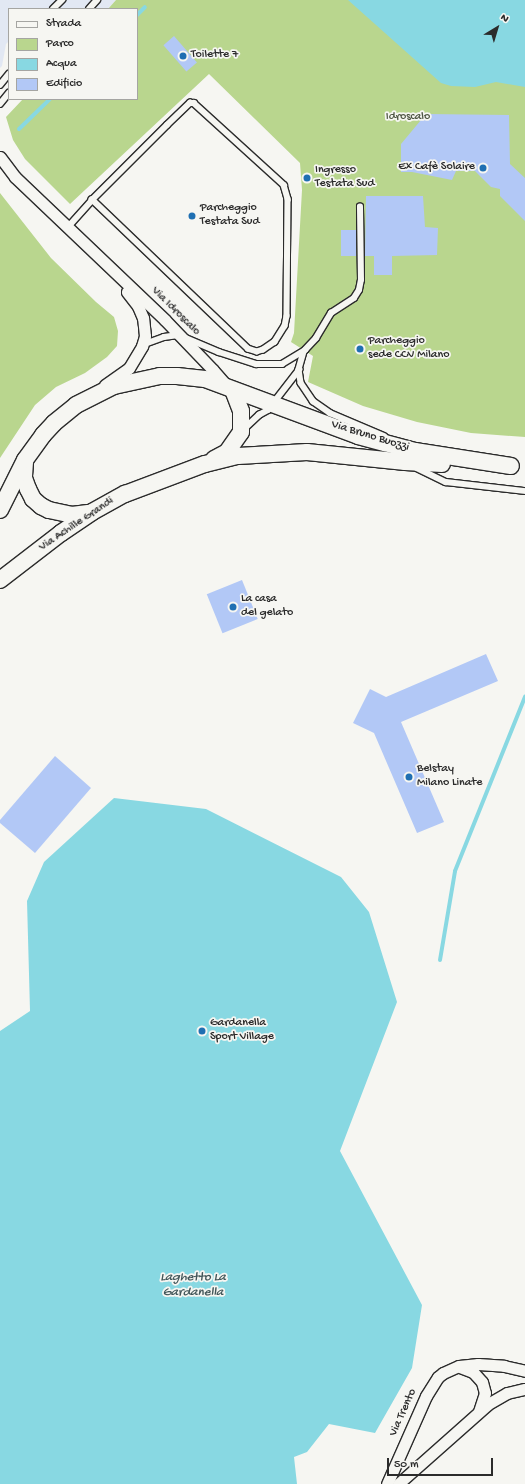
<!DOCTYPE html>
<html>
<head>
<meta charset="utf-8">
<style>
	body { margin:0 }
	#map { position:relative; width:525px; height:1484px; overflow:hidden; background:#f6f6f2; font-family:"Gochi Hand",sans-serif }
	div>[style] { position:absolute }
	[style*='--x'] { left:calc(var(--x)*1px); top:calc(var(--y)*1px); width:calc(var(--w)*1px); rotate:calc(var(--a)*1deg) }
	.built>* { inset:0; background:#e2e8f3 }
	.green>* { inset:0; background:#b9d68e }
	.water>* { inset:0; background:#88d8e2 }
	.stream>* { height:4px; margin:-2px; padding:0 2px; transform-origin:2px; border-radius:2px; background:#88d8e2 }
	.building>* { inset:0; background:#b2c8f6; transform-origin:0 0 }
	.roads { filter:drop-shadow(1px 0 #2b2b2b) drop-shadow(-1px 0 #2b2b2b) drop-shadow(0 1px #2b2b2b) drop-shadow(0 -1px #2b2b2b) }
	.service>* { height:5.5px; margin:-2.75px; padding:0 2.75px; transform-origin:2.75px; border-radius:2.75px; background:#f6f6f2 }
	.minor>* { height:11px; margin:-5.5px; padding:0 5.5px; transform-origin:5.5px; border-radius:5.5px; background:#f6f6f2 }
	.secondary>* { height:16px; margin:-8px; padding:0 8px; transform-origin:8px; border-radius:8px; background:#f6f6f2 }
	.dots>* { width:11px; height:11px; translate:-50% -50%; box-sizing:border-box; border:2px solid #f6f6f2; border-radius:50% }
	span { translate:-50% -50%; white-space:nowrap; text-align:center; line-height:1.15; -webkit-text-stroke:3.5px #f6f6f2; paint-order:stroke }
	.poi-label { font-size:12px; color:#2b2b2b }
	.left { translate:0 -50%; text-align:left }
	.right { translate:-100% -50%; text-align:right }
	.park-label { font-size:12px; color:#4e5644 }
	.street-label { font-size:12px; color:#2b2b2b }
	.water-label { font-size:13px; color:#425659; font-style:italic }
	.legend { position:absolute; left:8px; top:8px; width:130px; height:92px; box-sizing:border-box; background:#f6f6f2; border:1px solid #a5a5a2; margin:0; padding:5px 7px; list-style:none; font-size:12px; color:#2b2b2b }
	.legend li { display:flex; align-items:center; gap:8px; height:20px }
	.legend b { width:20px; border:1px solid #a5a5a2 }
	.north { position:absolute; left:477px; top:8px; width:40px; height:40px; -webkit-text-stroke:3px #f6f6f2; paint-order:stroke; rotate:38deg; font-size:11px; font-weight:700; line-height:16px; text-align:center; color:#2b2b2b }
	.north::after { content:''; display:block; margin:auto; width:14px; height:18px; background:#2b2b2b; clip-path:polygon(50% 0,100% 100%,50% 72%,0 100%) }
	.scale { position:absolute; left:387px; top:1458px; width:106px; height:18px; box-sizing:border-box; border:2px solid #2b2b2b; border-top:0; padding-left:5px; font-size:12px; line-height:14px; white-space:nowrap; color:#2b2b2b; -webkit-text-stroke:3px #f6f6f2; paint-order:stroke }
</style>
</head>
<body>
<div id="map">
	<div class="built">
		<div style="clip-path:polygon(0 0,116px 0,108px 9px,9px 9px,9px 41px,6px 44px,2px 66px,0 68px)"></div>
	</div>
	<div class="green">
		<div style="clip-path:polygon(116px 0,525px 0,525px 437px,471px 433px,417px 422px,363px 406px,308px 382px,313px 356px,291px 342px,294px 333px,302px 190px,300px 163px,209px 74px,70px 204px,25px 159px,13px 140px,6px 117px,23px 99px,137px 99px,137px 9px,108px 9px)"></div>
		<div style="clip-path:polygon(0 193px,51px 258px,96px 302px,114px 317px,118px 331px,117px 346px,107px 357px,85px 373px,56px 387px,35px 405px,0 458px)"></div>
	</div>
	<div class="water">
		<div style="clip-path:polygon(348px 0,525px 0,525px 87px,496px 82px,475px 87px,451px 86px,441px 83px)"></div>
		<div style="clip-path:polygon(114px 798px,206px 809px,341px 877px,369px 912px,397px 1002px,340px 1151px,422px 1305px,412px 1368px,375px 1433px,329px 1424px,307px 1452px,294px 1457px,297px 1484px,0 1484px,0 1031px,30px 1011px,27px 901px,44px 862px)"></div>
	</div>
	<div class="stream">
		<div style="--x:137;--y:15;--w:11;--a:-45"></div>
		<div style="--x:19;--y:129;--w:43;--a:-44.1"></div>
		<div style="--x:440;--y:960;--w:90;--a:-80.4"></div>
		<div style="--x:455;--y:871;--w:188;--a:-68.1"></div>
	</div>
	<div class="building">
		<div style="left:174px;top:36px;width:35px;height:14px;rotate:49deg"></div>
		<div style="clip-path:polygon(426px 114px,509px 115px,510px 164px,525px 178px,525px 221px,500px 196px,500px 189px,491px 187px,475px 171px,456px 171px,452px 180px,412px 172px,401px 172px,401px 144px)"></div>
		<div style="clip-path:polygon(366px 196px,423px 196px,425px 227px,438px 228px,437px 255px,392px 256px,392px 275px,374px 275px,374px 256px,365px 256px)"></div>
		<div style="left:341px;top:230px;width:15px;height:26px"></div>
		<div style="left:242px;top:580px;width:42px;height:38px;rotate:68deg"></div>
		<div style="clip-path:polygon(486px 654px,498px 681px,401px 722px,444px 822px,417px 833px,374px 733px,353px 723px,370px 689px,386px 697px)"></div>
		<div style="clip-path:polygon(55px 756px,91px 788px,35px 853px,0 823px,0 820px)"></div>
	</div>
	<div class="roads">
		<div class="service">
			<div style="--x:53;--y:9;--w:13;--a:-45"></div>
			<div style="--x:89;--y:9;--w:12;--a:-48"></div>
			<div style="--x:0;--y:85;--w:14;--a:-51"></div>
			<div style="--x:0;--y:104;--w:14;--a:-51"></div>
			<div style="--x:68;--y:227;--w:36;--a:-48"></div>
			<div style="--x:92;--y:200;--w:106;--a:-45"></div>
			<div style="--x:167;--y:125;--w:32;--a:-44"></div>
			<div style="--x:190;--y:103;--w:4;--a:0"></div>
			<div style="--x:194;--y:103;--w:122;--a:42.3"></div>
			<div style="--x:284;--y:185;--w:15;--a:74"></div>
			<div style="--x:288;--y:199;--w:117;--a:90.5"></div>
			<div style="--x:287;--y:316;--w:10;--a:101"></div>
			<div style="--x:285;--y:326;--w:19;--a:122"></div>
			<div style="--x:275;--y:342;--w:14;--a:146"></div>
			<div style="--x:263;--y:350;--w:6;--a:162"></div>
			<div style="--x:257;--y:352;--w:9;--a:-162"></div>
			<div style="--x:248;--y:349;--w:216;--a:-136.3"></div>
			<div style="--x:186;--y:338;--w:36;--a:23"></div>
			<div style="--x:219;--y:352;--w:39;--a:18"></div>
			<div style="--x:256;--y:364;--w:26;--a:0"></div>
			<div style="--x:282;--y:364;--w:27;--a:-31"></div>
			<div style="--x:305;--y:350;--w:16;--a:-47"></div>
			<div style="--x:316;--y:338;--w:29;--a:-59"></div>
			<div style="--x:331;--y:313;--w:27;--a:-33"></div>
			<div style="--x:354;--y:298;--w:9;--a:-58"></div>
			<div style="--x:359;--y:290;--w:10;--a:-79"></div>
			<div style="--x:361;--y:280;--w:73;--a:-90.8"></div>
			<div style="--x:142;--y:345;--w:23;--a:-20"></div>
			<div style="--x:164;--y:337;--w:14;--a:-8"></div>
			<div style="--x:304;--y:352;--w:19;--a:106"></div>
			<div style="--x:299;--y:370;--w:13;--a:81"></div>
			<div style="--x:301;--y:383;--w:22;--a:56"></div>
			<div style="--x:313;--y:401;--w:21;--a:35"></div>
			<div style="--x:330;--y:413;--w:59;--a:23.1"></div>
			<div style="--x:244;--y:429;--w:21;--a:-43"></div>
			<div style="--x:259;--y:415;--w:10;--a:-29"></div>
			<div style="--x:268;--y:410;--w:51;--a:-52.2"></div>
			<div style="--x:417;--y:468;--w:32;--a:26"></div>
			<div style="--x:446;--y:482;--w:80;--a:6.5"></div>
		</div>
		<div class="minor">
			<div style="--x:0;--y:157;--w:25;--a:53"></div>
			<div style="--x:15;--y:177;--w:207;--a:43.6"></div>
			<div style="--x:165;--y:320;--w:69;--a:46.2"></div>
			<div style="--x:213;--y:370;--w:21;--a:49"></div>
			<div style="--x:105;--y:385;--w:29;--a:-35"></div>
			<div style="--x:129;--y:368;--w:26;--a:-59"></div>
			<div style="--x:142;--y:346;--w:10;--a:-73"></div>
			<div style="--x:145;--y:336;--w:18;--a:-96"></div>
			<div style="--x:143;--y:318;--w:13;--a:-113"></div>
			<div style="--x:138;--y:306;--w:18;--a:-128"></div>
			<div style="--x:460;--y:1367;--w:14;--a:21"></div>
			<div style="--x:473;--y:1372;--w:13;--a:48"></div>
			<div style="--x:482;--y:1382;--w:11;--a:75"></div>
			<div style="--x:485;--y:1393;--w:19;--a:108"></div>
			<div style="--x:387;--y:1484;--w:96;--a:-66.1"></div>
			<div style="--x:426;--y:1396;--w:22;--a:-58"></div>
			<div style="--x:438;--y:1377;--w:6;--a:-39"></div>
			<div style="--x:443;--y:1373;--w:17;--a:-24"></div>
			<div style="--x:459;--y:1366;--w:19;--a:-6"></div>
			<div style="--x:478;--y:1364;--w:26;--a:4"></div>
			<div style="--x:504;--y:1366;--w:22;--a:13"></div>
			<div style="--x:398;--y:1484;--w:120;--a:-41.6"></div>
			<div style="--x:488;--y:1404;--w:22;--a:-30"></div>
			<div style="--x:507;--y:1393;--w:18;--a:-13"></div>
		</div>
		<div class="secondary">
			<div style="--x:214;--y:459;--w:15;--a:-28"></div>
			<div style="--x:227;--y:452;--w:24;--a:-55"></div>
			<div style="--x:241;--y:432;--w:21;--a:-90"></div>
			<div style="--x:241;--y:411;--w:22;--a:-111"></div>
			<div style="--x:25;--y:462;--w:16;--a:94"></div>
			<div style="--x:24;--y:478;--w:12;--a:70"></div>
			<div style="--x:28;--y:489;--w:11;--a:63"></div>
			<div style="--x:33;--y:499;--w:11;--a:41"></div>
			<div style="--x:41;--y:506;--w:9;--a:27"></div>
			<div style="--x:49;--y:510;--w:24;--a:12"></div>
			<div style="--x:72;--y:515;--w:16;--a:-7"></div>
			<div style="--x:0;--y:510;--w:56;--a:-63.4"></div>
			<div style="--x:25;--y:460;--w:31;--a:-54"></div>
			<div style="--x:43;--y:435;--w:16;--a:-47"></div>
			<div style="--x:54;--y:423;--w:28;--a:-39"></div>
			<div style="--x:76;--y:405;--w:42;--a:-26.6"></div>
			<div style="--x:114;--y:386;--w:47;--a:-12.3"></div>
			<div style="--x:160;--y:376;--w:17;--a:0"></div>
			<div style="--x:177;--y:376;--w:28;--a:6"></div>
			<div style="--x:205;--y:379;--w:163;--a:20.4"></div>
			<div style="--x:358;--y:436;--w:28;--a:15"></div>
			<div style="--x:385;--y:443;--w:31;--a:15"></div>
			<div style="--x:415;--y:451;--w:97;--a:8.9"></div>
			<div style="--x:0;--y:580;--w:77;--a:-37.6"></div>
			<div style="--x:61;--y:533;--w:37;--a:-34"></div>
			<div style="--x:92;--y:512;--w:38;--a:-29"></div>
			<div style="--x:125;--y:494;--w:85;--a:-20.6"></div>
			<div style="--x:205;--y:464;--w:34;--a:-14"></div>
			<div style="--x:238;--y:456;--w:69;--a:-3.3"></div>
			<div style="--x:307;--y:452;--w:99;--a:5.8"></div>
			<div style="--x:405;--y:462;--w:37;--a:3"></div>
		</div>
	</div>
	<div class="dots">
		<div style="left:183px;top:56px;background:#1f6fb2"></div>
		<div style="left:483px;top:168px;background:#1f6fb2"></div>
		<div style="left:307px;top:178px;background:#1f6fb2"></div>
		<div style="left:192px;top:216px;background:#1f6fb2"></div>
		<div style="left:360px;top:349px;background:#1f6fb2"></div>
		<div style="left:233px;top:607px;background:#1f6fb2"></div>
		<div style="left:409px;top:777px;background:#1f6fb2"></div>
		<div style="left:202px;top:1031px;background:#1f6fb2"></div>
	</div>
	<div class="poi-label">
		<span class="left" style="left:191px;top:56px">Toilette 7</span>
		<span class="right" style="left:475px;top:168px">Ex Cafè Solaire</span>
		<span class="left" style="left:315px;top:178px">Ingresso<br>Testata Sud</span>
		<span class="left" style="left:200px;top:216px">Parcheggio<br>Testata Sud</span>
		<span class="left" style="left:368px;top:349px">Parcheggio<br>sede CCV Milano</span>
		<span class="left" style="left:241px;top:607px">La casa<br>del gelato</span>
		<span class="left" style="left:417px;top:777px">Belstay<br>Milano Linate</span>
		<span class="left" style="left:210px;top:1031px">Gardanella<br>Sport Village</span>
	</div>
	<div class="park-label">
		<span style="left:408px;top:118px">Idroscalo</span>
	</div>
	<div class="street-label">
		<span style="left:175px;top:312px;rotate:45deg">Via Idroscalo</span>
		<span style="left:370px;top:437px;rotate:17deg">Via Bruno Buozzi</span>
		<span style="left:77px;top:525px;rotate:-34deg">Via Achille Grandi</span>
		<span style="left:404px;top:1413px;rotate:-66deg">Via Trento</span>
	</div>
	<div class="water-label">
		<span style="left:193px;top:1286px">Laghetto La<br>Gardanella</span>
	</div>
	<ul class="legend">
	<li><b style="height:5px;background:#f6f6f2"></b>Strada</li>
	<li><b style="height:11px;background:#b9d68e"></b>Parco</li>
	<li><b style="height:11px;background:#88d8e2"></b>Acqua</li>
	<li><b style="height:11px;background:#b2c8f6"></b>Edificio</li>
	</ul>
	<div class="north">N</div>
	<div class="scale">50 m</div>
</div>
</body>
</html>
